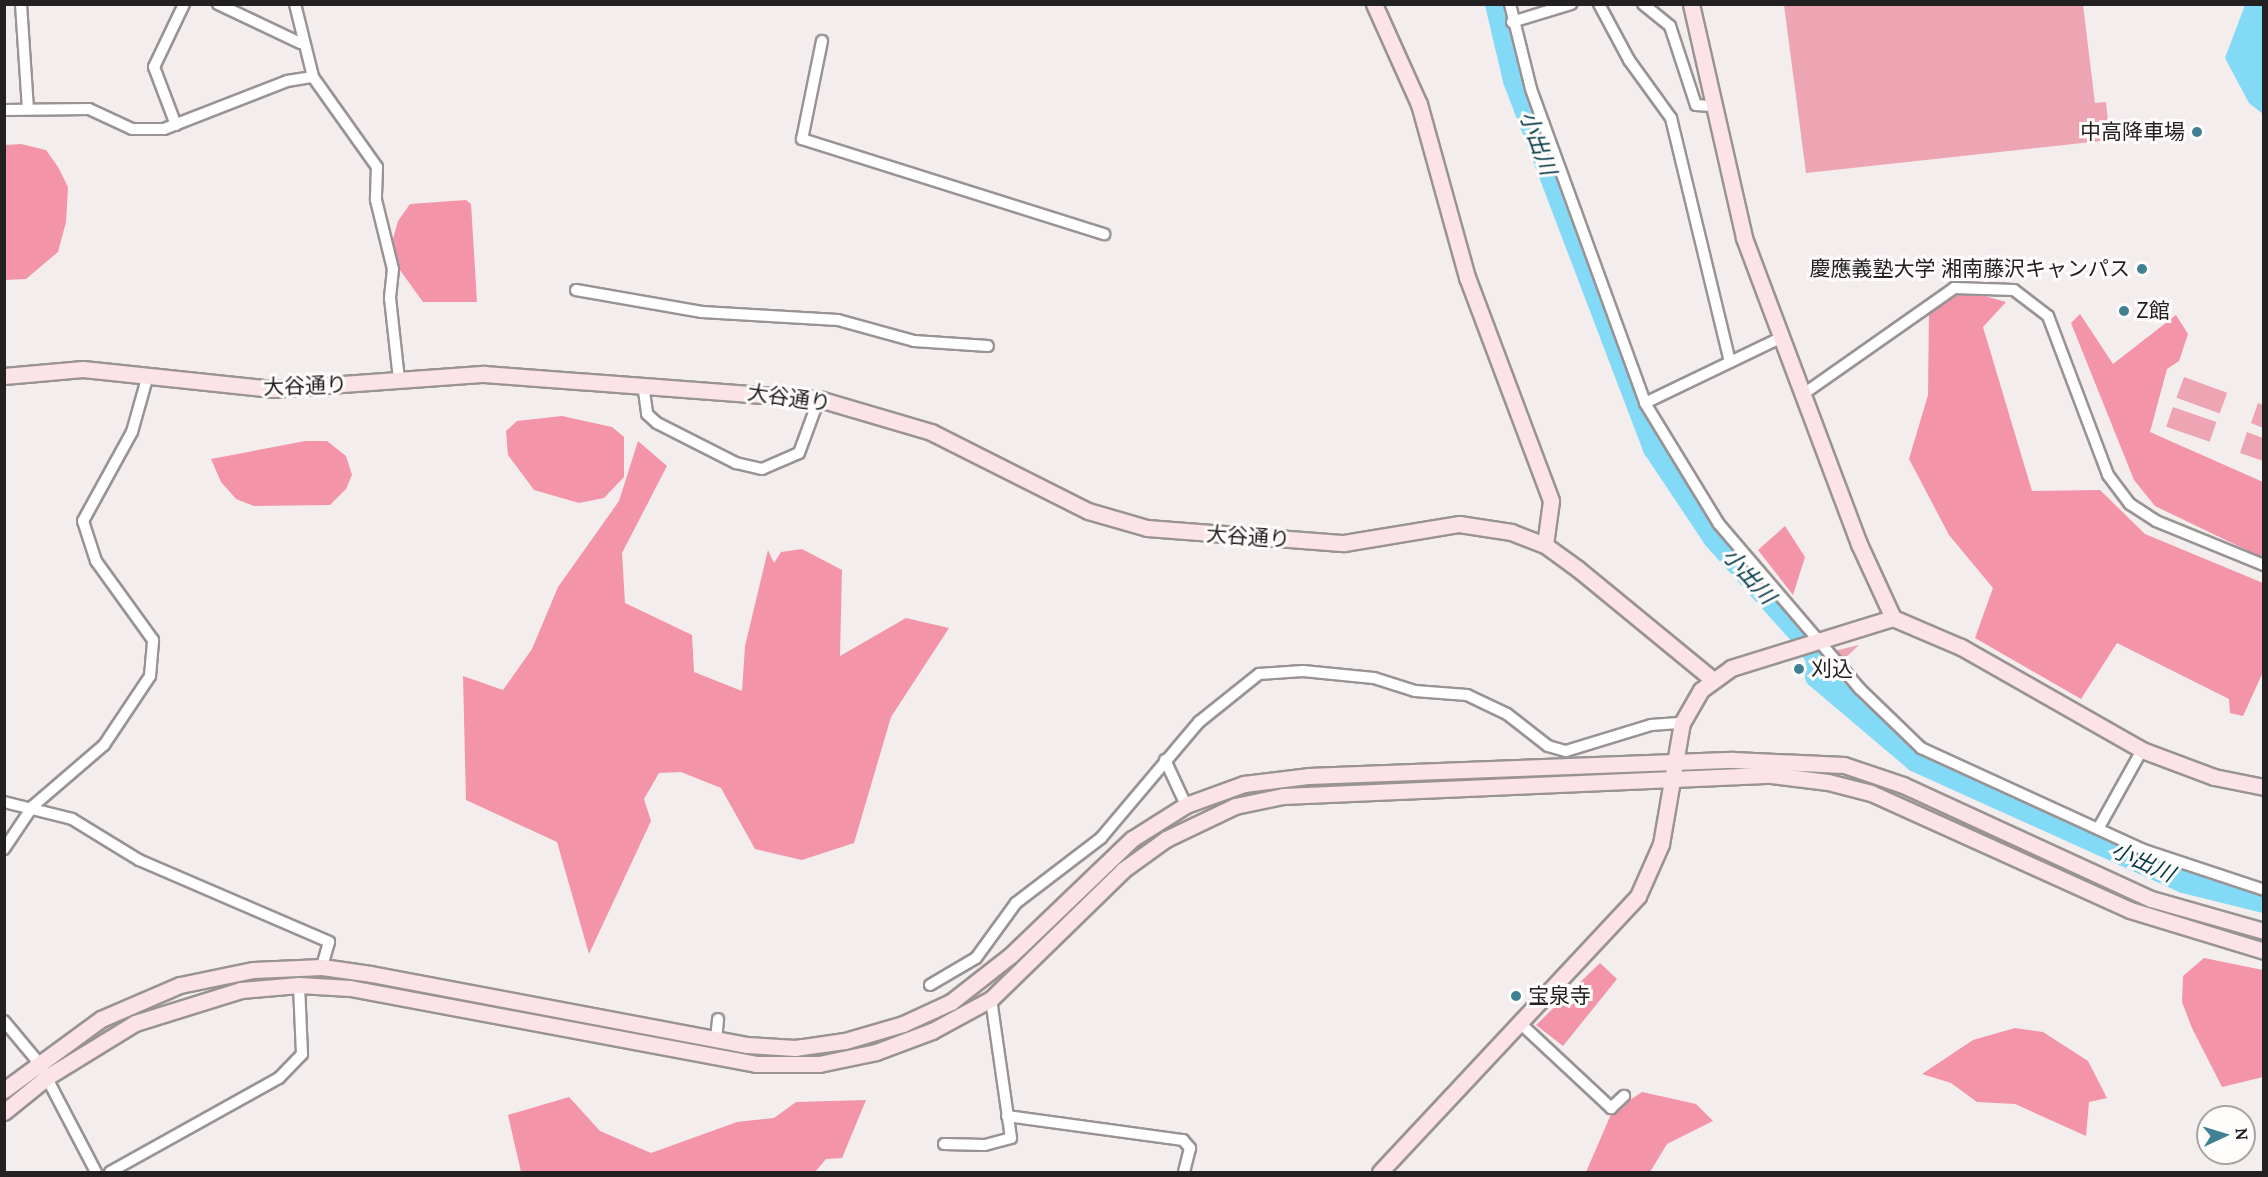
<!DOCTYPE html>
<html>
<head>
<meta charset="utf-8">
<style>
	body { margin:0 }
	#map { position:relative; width:2268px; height:1177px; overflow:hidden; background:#f4edee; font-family:Lora,"Noto Sans JP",serif }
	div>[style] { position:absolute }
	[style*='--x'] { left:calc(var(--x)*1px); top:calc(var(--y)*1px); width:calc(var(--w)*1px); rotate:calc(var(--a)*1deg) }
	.green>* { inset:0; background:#eda5b4; transform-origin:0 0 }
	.forest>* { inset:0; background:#f394a9 }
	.water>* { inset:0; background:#82daf6 }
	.river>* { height:24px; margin:-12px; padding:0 12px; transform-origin:12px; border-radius:12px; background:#82daf6 }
	.roads { filter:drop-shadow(2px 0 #999394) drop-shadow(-2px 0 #999394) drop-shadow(0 2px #999394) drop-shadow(0 -2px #999394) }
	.street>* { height:10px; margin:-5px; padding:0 5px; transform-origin:5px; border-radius:5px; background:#fff }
	.secondary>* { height:15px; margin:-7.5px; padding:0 7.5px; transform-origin:7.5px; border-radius:7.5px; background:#fce3e8 }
	.dots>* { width:16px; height:16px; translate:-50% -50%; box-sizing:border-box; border:3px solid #fffcfc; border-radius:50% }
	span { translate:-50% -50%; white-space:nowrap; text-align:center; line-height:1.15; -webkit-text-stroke:6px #fffcfc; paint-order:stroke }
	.poi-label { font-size:21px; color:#222020 }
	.right { translate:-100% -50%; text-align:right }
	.left { translate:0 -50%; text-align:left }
	.street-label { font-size:21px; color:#222020 }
	.water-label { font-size:22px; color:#003846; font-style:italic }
	.frame { position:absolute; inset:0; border:6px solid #222020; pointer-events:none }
	.north { position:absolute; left:2196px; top:1105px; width:60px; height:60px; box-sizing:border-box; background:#fffcfc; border:2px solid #a7a4a4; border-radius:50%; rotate:86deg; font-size:16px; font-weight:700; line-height:24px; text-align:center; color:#222020 }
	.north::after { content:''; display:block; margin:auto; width:21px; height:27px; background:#3f8093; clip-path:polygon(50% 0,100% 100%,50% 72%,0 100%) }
</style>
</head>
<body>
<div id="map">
	<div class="green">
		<div style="clip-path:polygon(1784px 5px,2083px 5px,2095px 103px,2106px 102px,2110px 140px,1806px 173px)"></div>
		<div style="left:2184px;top:377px;width:46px;height:22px;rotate:20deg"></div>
		<div style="clip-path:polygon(2258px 403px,2263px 405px,2263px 428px,2251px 423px)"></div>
		<div style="left:2173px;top:407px;width:46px;height:21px;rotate:19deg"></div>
		<div style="clip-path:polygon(2247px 432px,2263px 438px,2263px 461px,2240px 453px)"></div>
		<div style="clip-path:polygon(1859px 645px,1842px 661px,1834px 651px)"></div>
	</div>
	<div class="forest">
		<div style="clip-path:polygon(21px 144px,46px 150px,58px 167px,68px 187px,66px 222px,58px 252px,26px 279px,5px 280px,5px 145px)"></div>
		<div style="clip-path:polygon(466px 200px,471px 204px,477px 302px,423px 302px,397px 266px,393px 239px,398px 221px,410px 204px)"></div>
		<div style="clip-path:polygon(1967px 291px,2006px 302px,1983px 327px,2032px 491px,2100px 490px,2145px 534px,2263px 583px,2263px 672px,2243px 716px,2230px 713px,2229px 699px,2117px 643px,2081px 699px,1975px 638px,1993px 588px,1949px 535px,1909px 459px,1928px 395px,1929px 309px)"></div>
		<div style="clip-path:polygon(2080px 314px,2113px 364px,2176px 315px,2188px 334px,2179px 361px,2167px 369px,2150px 432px,2263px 482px,2263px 558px,2155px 506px,2134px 480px,2071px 323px)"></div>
		<div style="clip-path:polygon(562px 416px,612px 427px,624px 437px,624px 477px,604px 498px,579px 503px,534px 490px,508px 455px,506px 431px,517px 421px)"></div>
		<div style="clip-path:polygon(305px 441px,327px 441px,346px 456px,352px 475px,346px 489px,330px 505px,254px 506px,236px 499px,221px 482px,211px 459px)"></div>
		<div style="clip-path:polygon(638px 441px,667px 466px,622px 553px,625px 603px,692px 635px,694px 672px,742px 691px,745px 646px,768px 550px,774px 563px,781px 552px,802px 549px,842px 570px,840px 656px,906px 618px,949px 628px,891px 717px,854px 843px,802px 860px,755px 849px,721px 788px,681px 772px,659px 773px,644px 799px,651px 821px,589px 954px,557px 842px,466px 800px,463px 676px,503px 690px,532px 649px,558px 587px,619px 501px)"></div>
		<div style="clip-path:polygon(1785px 526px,1805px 557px,1793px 595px,1758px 550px)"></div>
		<div style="clip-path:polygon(2204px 958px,2263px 970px,2263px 1077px,2222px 1087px,2192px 1028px,2182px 1002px,2183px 976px)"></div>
		<div style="clip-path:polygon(1600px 963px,1617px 979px,1563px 1046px,1536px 1025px)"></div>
		<div style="clip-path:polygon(2015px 1028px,2043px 1032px,2088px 1061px,2107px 1098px,2089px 1102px,2086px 1136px,2015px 1104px,1977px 1102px,1951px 1083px,1922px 1074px,1973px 1040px)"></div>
		<div style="clip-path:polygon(1642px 1092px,1696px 1104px,1713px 1121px,1667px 1144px,1650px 1172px,1586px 1172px,1612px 1112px)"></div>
		<div style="clip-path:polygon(569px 1097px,600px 1131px,651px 1153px,737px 1122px,774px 1118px,796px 1102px,866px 1100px,842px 1158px,826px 1159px,815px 1172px,521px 1172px,508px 1115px)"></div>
	</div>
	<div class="water">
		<div style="clip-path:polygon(2245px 5px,2263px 5px,2263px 114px,2249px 103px,2225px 58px)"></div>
	</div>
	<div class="river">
		<div style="--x:1497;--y:4;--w:78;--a:76.7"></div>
		<div style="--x:1515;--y:80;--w:394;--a:69.2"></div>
		<div style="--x:1655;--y:448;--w:108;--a:56.3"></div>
		<div style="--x:1715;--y:538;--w:130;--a:48.1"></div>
		<div style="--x:1802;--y:635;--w:28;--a:55"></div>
		<div style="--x:1818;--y:658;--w:18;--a:93"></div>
		<div style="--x:1817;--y:676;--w:130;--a:40.3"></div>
		<div style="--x:1916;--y:760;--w:294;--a:24.3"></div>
		<div style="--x:2184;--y:881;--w:82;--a:14"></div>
	</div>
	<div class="roads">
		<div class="street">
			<div style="--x:21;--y:4;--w:105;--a:86.2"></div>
			<div style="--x:218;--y:4;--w:91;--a:25.4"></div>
			<div style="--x:295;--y:4;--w:75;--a:76.1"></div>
			<div style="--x:313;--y:77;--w:110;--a:54.6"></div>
			<div style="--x:377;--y:167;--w:33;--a:92"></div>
			<div style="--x:376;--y:200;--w:71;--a:76.2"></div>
			<div style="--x:393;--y:269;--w:29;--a:96"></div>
			<div style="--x:390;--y:298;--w:82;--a:83.7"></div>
			<div style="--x:1510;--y:4;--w:88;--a:76.1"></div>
			<div style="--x:1531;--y:89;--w:334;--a:70"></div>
			<div style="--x:1645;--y:403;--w:142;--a:58.6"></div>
			<div style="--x:1719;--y:524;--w:217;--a:49.5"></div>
			<div style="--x:1860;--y:689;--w:85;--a:44"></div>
			<div style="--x:1921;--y:748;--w:245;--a:24.6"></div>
			<div style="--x:2144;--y:850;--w:126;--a:18.4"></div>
			<div style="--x:1599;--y:4;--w:64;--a:61.8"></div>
			<div style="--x:1629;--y:60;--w:72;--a:54.1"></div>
			<div style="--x:1671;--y:118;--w:251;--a:76.4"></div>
			<div style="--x:1643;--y:4;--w:35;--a:39"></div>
			<div style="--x:1670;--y:26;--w:83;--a:71.8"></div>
			<div style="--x:1696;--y:105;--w:16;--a:4"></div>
			<div style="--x:1512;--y:22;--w:62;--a:-17"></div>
			<div style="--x:822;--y:41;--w:100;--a:101.5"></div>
			<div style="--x:802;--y:139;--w:317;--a:17.5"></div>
			<div style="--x:4;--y:110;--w:85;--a:-0.7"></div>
			<div style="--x:89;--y:109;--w:47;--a:24.9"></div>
			<div style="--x:132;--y:129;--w:32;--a:0"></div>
			<div style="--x:164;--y:129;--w:132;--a:-21.3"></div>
			<div style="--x:287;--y:81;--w:26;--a:-9"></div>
			<div style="--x:176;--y:125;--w:62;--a:-110.8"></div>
			<div style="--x:154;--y:67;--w:70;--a:-64.5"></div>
			<div style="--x:576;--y:290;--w:128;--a:9.9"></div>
			<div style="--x:702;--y:312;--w:136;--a:3.4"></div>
			<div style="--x:838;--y:320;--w:79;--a:15.4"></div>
			<div style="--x:914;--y:341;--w:74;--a:3.9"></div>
			<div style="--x:643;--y:384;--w:30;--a:82"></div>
			<div style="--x:647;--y:414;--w:13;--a:42"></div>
			<div style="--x:657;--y:423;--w:89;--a:26.9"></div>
			<div style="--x:736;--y:463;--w:27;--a:13"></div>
			<div style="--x:762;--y:469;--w:40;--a:-23.4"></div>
			<div style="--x:799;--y:453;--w:58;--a:-69.7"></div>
			<div style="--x:1802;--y:395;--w:186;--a:-35.1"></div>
			<div style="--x:1954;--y:288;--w:60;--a:1.9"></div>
			<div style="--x:2014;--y:290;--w:43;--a:37.4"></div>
			<div style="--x:2048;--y:316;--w:170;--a:69.3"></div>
			<div style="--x:2108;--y:475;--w:36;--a:53"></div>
			<div style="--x:2130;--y:504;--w:31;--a:33"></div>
			<div style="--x:2156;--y:521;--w:117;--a:22.2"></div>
			<div style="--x:1645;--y:403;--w:150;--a:-25.7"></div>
			<div style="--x:1165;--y:760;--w:50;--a:65"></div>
			<div style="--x:4;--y:802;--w:70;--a:14"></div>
			<div style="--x:72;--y:819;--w:79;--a:31.5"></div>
			<div style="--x:139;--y:860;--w:207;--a:23.3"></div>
			<div style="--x:329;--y:942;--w:26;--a:106"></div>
			<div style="--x:2098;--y:829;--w:90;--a:-60.9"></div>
			<div style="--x:4;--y:849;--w:52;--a:-56"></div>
			<div style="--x:33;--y:806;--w:94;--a:-40.7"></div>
			<div style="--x:104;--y:745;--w:83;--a:-56.3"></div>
			<div style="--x:150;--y:676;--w:36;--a:-85"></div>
			<div style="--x:153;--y:640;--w:97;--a:-125.8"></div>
			<div style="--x:96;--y:561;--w:42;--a:-108"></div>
			<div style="--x:83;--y:521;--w:102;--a:-61.2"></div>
			<div style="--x:132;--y:432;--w:59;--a:-74.3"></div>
			<div style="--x:930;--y:985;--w:53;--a:-30.4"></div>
			<div style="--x:976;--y:958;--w:68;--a:-54"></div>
			<div style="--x:1016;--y:903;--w:107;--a:-37.4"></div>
			<div style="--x:1101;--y:838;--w:152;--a:-49.8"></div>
			<div style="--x:1199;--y:722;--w:77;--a:-38.7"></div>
			<div style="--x:1259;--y:674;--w:44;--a:-3.9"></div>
			<div style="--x:1303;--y:671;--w:71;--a:5.6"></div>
			<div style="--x:1374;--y:678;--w:43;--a:17.6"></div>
			<div style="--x:1415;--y:691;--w:52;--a:4.4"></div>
			<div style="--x:1467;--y:695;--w:44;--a:25.4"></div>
			<div style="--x:1507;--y:714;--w:52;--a:38"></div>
			<div style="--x:1548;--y:746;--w:19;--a:16"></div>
			<div style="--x:1566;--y:751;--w:89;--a:-17"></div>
			<div style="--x:1651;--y:725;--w:31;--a:-4"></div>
			<div style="--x:4;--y:1021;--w:55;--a:50.2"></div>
			<div style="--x:39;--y:1063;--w:123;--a:62.4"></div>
			<div style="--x:1520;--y:1023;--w:125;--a:43"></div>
			<div style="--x:1611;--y:1108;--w:18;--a:-43"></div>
			<div style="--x:716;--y:1039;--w:20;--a:-84"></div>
			<div style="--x:1007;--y:1116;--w:178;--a:7.8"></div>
			<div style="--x:1183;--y:1140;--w:11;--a:49"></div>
			<div style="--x:1190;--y:1148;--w:25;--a:104"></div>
			<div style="--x:944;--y:1144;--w:41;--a:1.4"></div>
			<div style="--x:985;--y:1145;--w:27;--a:-15"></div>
			<div style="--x:1011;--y:1138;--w:140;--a:-98.2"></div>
			<div style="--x:110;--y:1172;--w:193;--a:-29.1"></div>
			<div style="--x:279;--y:1078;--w:33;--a:-46"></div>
			<div style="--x:302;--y:1054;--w:69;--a:-92.5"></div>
		</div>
		<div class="secondary">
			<div style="--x:1374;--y:4;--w:110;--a:65.8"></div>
			<div style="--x:1419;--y:104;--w:180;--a:74.5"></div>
			<div style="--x:1467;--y:277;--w:239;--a:69.4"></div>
			<div style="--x:1551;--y:501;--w:44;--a:97.8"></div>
			<div style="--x:1691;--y:4;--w:240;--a:77.2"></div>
			<div style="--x:1744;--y:238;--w:327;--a:69.4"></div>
			<div style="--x:1859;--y:544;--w:81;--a:65.3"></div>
			<div style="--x:4;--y:376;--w:79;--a:-5.1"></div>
			<div style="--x:83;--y:369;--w:191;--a:6"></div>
			<div style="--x:273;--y:389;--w:212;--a:-4.1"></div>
			<div style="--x:484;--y:374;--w:336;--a:4.3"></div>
			<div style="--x:819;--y:399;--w:117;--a:16.4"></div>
			<div style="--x:931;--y:432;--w:176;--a:26.7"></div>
			<div style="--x:1088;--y:511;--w:61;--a:16.1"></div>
			<div style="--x:1147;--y:528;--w:198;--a:4.4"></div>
			<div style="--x:1344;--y:543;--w:117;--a:-9.4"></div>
			<div style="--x:1459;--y:524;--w:53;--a:8.7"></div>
			<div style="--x:1511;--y:532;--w:36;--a:21"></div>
			<div style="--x:1545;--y:545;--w:41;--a:36"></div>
			<div style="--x:1578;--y:569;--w:173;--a:39.4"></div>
			<div style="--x:4;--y:1090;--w:120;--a:-36.2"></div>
			<div style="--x:101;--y:1019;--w:86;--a:-23.3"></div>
			<div style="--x:180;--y:985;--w:75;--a:-11.6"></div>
			<div style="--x:253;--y:970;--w:69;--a:-2.5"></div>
			<div style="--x:322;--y:967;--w:49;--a:8.1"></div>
			<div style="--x:371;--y:974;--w:383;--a:10.7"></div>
			<div style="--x:747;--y:1045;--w:48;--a:3.6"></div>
			<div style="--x:795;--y:1048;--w:50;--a:-8"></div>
			<div style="--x:845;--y:1041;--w:60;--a:-16.3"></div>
			<div style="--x:903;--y:1024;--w:53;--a:-24.6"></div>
			<div style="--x:951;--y:1002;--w:76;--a:-38.1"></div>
			<div style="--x:1011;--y:955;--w:168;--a:-43.8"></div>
			<div style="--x:1132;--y:839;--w:64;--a:-32.2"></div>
			<div style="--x:1186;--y:805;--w:62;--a:-19.9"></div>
			<div style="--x:1244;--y:784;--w:64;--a:-7.1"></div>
			<div style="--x:1308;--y:776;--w:425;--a:-2.2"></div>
			<div style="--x:1733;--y:760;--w:111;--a:2.6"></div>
			<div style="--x:1844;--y:765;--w:62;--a:18.7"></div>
			<div style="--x:1903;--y:785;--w:273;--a:24.7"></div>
			<div style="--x:2151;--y:899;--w:117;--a:15.8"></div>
			<div style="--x:4;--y:1112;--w:55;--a:-39.1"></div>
			<div style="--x:47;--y:1077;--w:103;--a:-31.5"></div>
			<div style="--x:135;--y:1023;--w:111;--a:-17.3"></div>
			<div style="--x:241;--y:990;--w:58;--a:-4.9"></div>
			<div style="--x:299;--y:985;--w:51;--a:3.4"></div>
			<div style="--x:350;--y:988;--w:413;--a:10.6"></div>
			<div style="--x:756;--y:1064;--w:63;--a:0"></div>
			<div style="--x:819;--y:1064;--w:58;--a:-11.9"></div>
			<div style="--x:876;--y:1052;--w:60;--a:-20.6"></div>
			<div style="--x:932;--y:1031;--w:67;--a:-28.5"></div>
			<div style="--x:991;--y:999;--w:185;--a:-44.3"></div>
			<div style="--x:1123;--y:870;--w:53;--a:-35.8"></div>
			<div style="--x:1166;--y:839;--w:76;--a:-25.6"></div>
			<div style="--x:1235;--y:806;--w:49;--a:-11.8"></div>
			<div style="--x:1283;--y:796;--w:488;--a:-2.5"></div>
			<div style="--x:1771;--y:775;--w:57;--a:7"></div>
			<div style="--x:1828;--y:782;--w:44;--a:14.3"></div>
			<div style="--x:1871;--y:793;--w:284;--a:24.3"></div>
			<div style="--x:2130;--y:910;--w:140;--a:17"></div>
			<div style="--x:1380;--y:1172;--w:378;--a:-46.9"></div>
			<div style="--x:1638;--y:896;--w:57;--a:-66.1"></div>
			<div style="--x:1661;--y:844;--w:123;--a:-80.2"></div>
			<div style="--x:1682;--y:723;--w:38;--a:-60"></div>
			<div style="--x:1701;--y:690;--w:37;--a:-36"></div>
			<div style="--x:1731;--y:668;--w:170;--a:-17.2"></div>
			<div style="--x:1893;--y:618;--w:74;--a:23.1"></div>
			<div style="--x:1961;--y:647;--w:208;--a:29.6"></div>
			<div style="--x:2142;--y:750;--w:77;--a:20.6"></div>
			<div style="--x:2214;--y:777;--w:51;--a:11.3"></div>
		</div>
	</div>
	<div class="dots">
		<div style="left:2197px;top:132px;background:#3f8093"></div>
		<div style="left:2142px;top:269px;background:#3f8093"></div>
		<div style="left:2124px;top:311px;background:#3f8093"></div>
		<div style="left:1799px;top:669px;background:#3f8093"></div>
		<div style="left:1516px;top:996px;background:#3f8093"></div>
	</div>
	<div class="poi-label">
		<span class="right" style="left:2185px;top:132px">中高降車場</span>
		<span class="right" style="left:2130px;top:269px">慶應義塾大学 湘南藤沢キャンパス</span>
		<span class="left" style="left:2136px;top:311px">Ζ館</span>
		<span class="left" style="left:1811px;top:669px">刈込</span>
		<span class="left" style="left:1528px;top:996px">宝泉寺</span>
	</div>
	<div class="street-label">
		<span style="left:305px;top:386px;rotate:-2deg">大谷通り</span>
		<span style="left:789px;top:398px;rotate:8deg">大谷通り</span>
		<span style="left:1248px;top:537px;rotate:4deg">大谷通り</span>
	</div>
	<div class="water-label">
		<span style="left:1538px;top:143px;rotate:70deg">小出川</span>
		<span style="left:1749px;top:576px;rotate:48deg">小出川</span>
		<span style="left:2143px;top:862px;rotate:24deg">小出川</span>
	</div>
	<div class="frame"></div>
	<div class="north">N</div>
</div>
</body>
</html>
